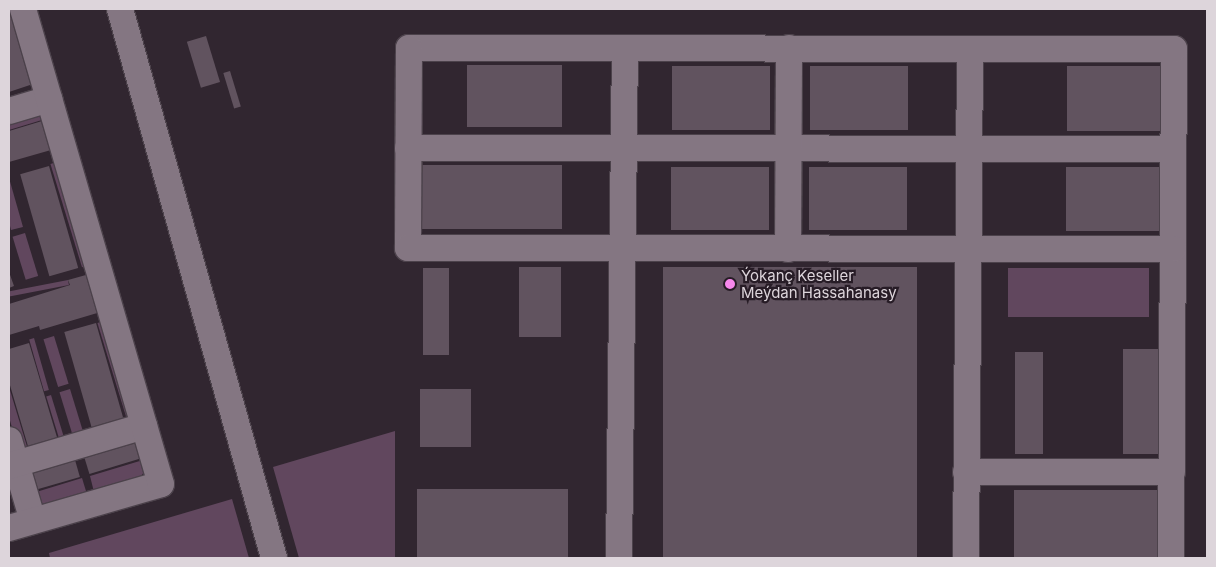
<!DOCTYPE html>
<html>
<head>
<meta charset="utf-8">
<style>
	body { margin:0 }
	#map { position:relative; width:1216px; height:567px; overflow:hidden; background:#312630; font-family:Inter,sans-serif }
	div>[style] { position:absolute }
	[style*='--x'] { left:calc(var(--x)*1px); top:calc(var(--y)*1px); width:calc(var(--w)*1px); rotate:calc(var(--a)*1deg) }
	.green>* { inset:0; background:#61475e; transform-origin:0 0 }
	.building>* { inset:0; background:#61535f; transform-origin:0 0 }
	.roads { filter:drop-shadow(1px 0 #4c424b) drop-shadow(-1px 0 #4c424b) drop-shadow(0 1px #4c424b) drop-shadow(0 -1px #4c424b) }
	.minor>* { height:26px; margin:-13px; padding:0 13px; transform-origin:13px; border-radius:13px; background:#847682 }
	.dots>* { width:14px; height:14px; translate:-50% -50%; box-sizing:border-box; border:2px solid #271c26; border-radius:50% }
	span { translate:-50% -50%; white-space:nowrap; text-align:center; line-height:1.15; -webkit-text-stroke:4.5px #271c26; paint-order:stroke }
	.poi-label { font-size:15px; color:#ddd5db }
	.left { translate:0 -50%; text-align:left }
	.frame { position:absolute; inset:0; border:10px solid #ddd5db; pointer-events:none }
</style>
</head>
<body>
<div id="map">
	<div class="green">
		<div style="clip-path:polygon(46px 113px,42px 120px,9px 130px,9px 124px)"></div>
		<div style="left:60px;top:161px;width:108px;height:10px;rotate:73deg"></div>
		<div style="clip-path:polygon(9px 178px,23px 227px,11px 230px,9px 222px)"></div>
		<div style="left:25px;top:233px;width:45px;height:13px;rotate:73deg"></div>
		<div style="left:1008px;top:268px;width:141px;height:49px"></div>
		<div style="left:68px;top:280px;width:5px;height:62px;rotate:79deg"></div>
		<div style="left:107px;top:320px;width:104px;height:10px;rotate:73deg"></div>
		<div style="left:54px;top:336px;width:50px;height:11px;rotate:73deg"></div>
		<div style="left:34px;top:338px;width:54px;height:5px;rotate:74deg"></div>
		<div style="clip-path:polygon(9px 387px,29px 453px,20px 456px,9px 417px)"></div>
		<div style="left:70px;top:389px;width:49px;height:11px;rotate:73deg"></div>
		<div style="left:51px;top:395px;width:49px;height:5px;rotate:73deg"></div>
		<div style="clip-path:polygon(395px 431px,395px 558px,299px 558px,273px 467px)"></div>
		<div style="clip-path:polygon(143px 460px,145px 471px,140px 477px,94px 492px,90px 476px)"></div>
		<div style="left:82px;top:478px;width:17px;height:53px;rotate:73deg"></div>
		<div style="clip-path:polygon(232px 499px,249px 558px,50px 558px,49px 553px)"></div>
	</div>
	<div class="building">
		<div style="clip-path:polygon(9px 9px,33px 84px,9px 92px)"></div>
		<div style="left:206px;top:36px;width:48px;height:20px;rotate:73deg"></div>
		<div style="left:467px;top:65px;width:95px;height:62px"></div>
		<div style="left:672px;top:66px;width:98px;height:64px"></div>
		<div style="left:810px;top:66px;width:98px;height:64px"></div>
		<div style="left:1067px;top:66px;width:95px;height:65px"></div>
		<div style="left:230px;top:71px;width:37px;height:7px;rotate:73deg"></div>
		<div style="clip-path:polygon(42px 121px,51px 150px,9px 162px,9px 131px)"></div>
		<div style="left:420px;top:165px;width:142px;height:64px"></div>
		<div style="left:49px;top:166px;width:106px;height:30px;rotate:74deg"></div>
		<div style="left:671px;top:167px;width:98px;height:63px"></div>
		<div style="left:809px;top:167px;width:98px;height:63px"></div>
		<div style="left:1066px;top:167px;width:96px;height:64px"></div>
		<div style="left:519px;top:267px;width:42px;height:70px"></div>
		<div style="left:663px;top:267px;width:254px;height:291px"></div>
		<div style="left:423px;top:268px;width:26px;height:87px"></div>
		<div style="clip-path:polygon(9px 272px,14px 286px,9px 288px)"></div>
		<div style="clip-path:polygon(93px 273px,104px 311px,40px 330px,39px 326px,9px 335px,9px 304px,70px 285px,68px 280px)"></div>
		<div style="left:96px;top:323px;width:105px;height:33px;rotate:74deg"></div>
		<div style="clip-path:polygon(29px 343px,59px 444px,30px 453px,9px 382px,9px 349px)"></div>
		<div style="left:1123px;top:349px;width:38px;height:105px"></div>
		<div style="left:1015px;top:352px;width:28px;height:102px"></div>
		<div style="left:420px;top:389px;width:51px;height:58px"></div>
		<div style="left:135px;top:435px;width:24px;height:55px;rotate:73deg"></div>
		<div style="left:73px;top:453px;width:25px;height:53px;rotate:74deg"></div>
		<div style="left:417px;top:489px;width:151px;height:69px"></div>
		<div style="left:1014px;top:490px;width:149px;height:68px"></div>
	</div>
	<div class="roads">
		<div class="minor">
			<div style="--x:120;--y:9;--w:570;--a:74.33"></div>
			<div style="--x:9;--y:111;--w:42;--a:-16.7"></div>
			<div style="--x:408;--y:148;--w:765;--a:0.07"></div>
			<div style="--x:788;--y:249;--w:201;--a:-89.7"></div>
			<div style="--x:9;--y:440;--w:84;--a:73.5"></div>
			<div style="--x:9;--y:466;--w:141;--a:-16.5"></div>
			<div style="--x:966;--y:472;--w:206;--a:0"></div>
			<div style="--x:9;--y:528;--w:158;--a:-16.1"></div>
			<div style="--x:161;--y:484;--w:495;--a:-106.2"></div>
			<div style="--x:619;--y:558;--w:510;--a:-89.33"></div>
			<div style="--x:966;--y:558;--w:509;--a:-89.55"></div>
			<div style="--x:1171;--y:558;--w:509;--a:-89.66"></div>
			<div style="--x:1174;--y:49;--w:765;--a:-179.93"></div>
			<div style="--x:409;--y:48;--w:200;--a:90.3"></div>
			<div style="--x:408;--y:248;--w:765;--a:0.07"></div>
		</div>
	</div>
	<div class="dots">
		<div style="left:730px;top:284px;background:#f788ec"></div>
	</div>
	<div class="poi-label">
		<span class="left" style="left:741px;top:284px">Ýokanç Keseller<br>Meýdan Hassahanasy</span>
	</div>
	<div class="frame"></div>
</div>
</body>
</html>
